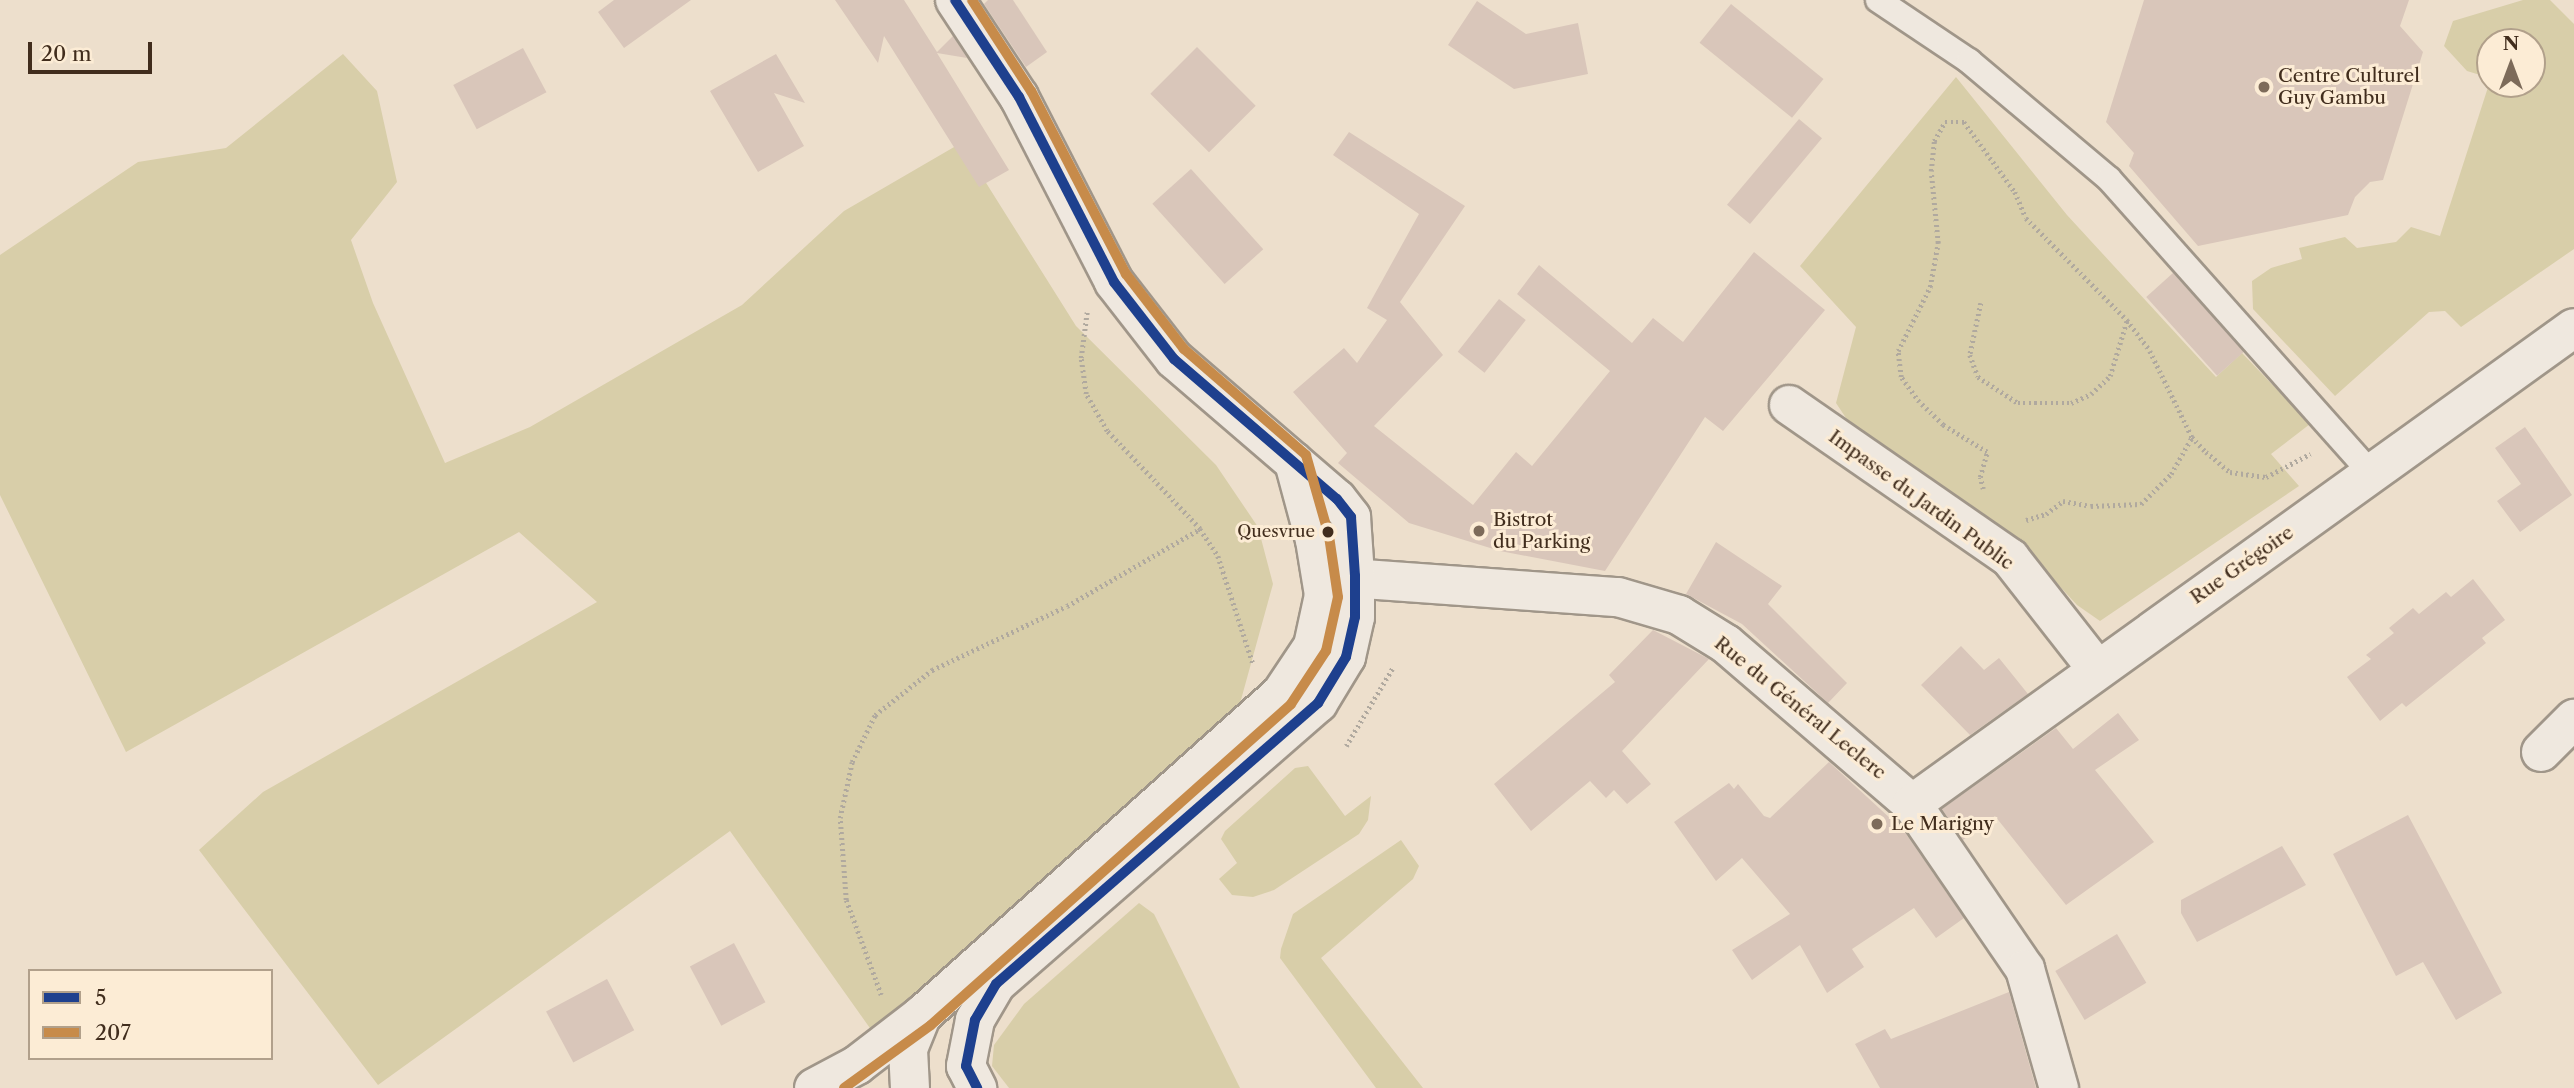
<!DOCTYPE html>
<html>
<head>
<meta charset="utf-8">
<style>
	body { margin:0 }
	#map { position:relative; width:2574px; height:1088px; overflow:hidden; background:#eddfcc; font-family:"Libre Caslon Text",serif }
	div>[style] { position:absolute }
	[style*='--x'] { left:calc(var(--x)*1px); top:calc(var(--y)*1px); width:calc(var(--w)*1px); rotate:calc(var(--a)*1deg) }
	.green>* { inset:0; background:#d8cea9 }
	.building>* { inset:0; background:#d9c6ba; transform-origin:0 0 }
	.path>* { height:4.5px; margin-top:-2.25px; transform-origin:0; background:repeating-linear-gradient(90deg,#b0a99f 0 2px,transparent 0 5.5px) }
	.roads { filter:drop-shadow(2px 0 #a09689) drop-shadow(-2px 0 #a09689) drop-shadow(0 2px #a09689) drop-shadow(0 -2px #a09689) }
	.service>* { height:24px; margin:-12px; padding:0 12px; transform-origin:12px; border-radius:12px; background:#efe8df }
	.minor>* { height:38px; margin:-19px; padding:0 19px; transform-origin:19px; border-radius:19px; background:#efe8df }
	.tertiary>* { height:38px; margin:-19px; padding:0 19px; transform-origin:19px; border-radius:19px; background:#efe8df }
	.bus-1>* { height:10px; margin:-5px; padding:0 5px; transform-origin:5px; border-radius:5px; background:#1e408e }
	.bus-2>* { height:10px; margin:-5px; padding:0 5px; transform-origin:5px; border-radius:5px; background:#c78b4a }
	.dots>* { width:19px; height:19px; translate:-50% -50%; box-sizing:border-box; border:4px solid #fcecd5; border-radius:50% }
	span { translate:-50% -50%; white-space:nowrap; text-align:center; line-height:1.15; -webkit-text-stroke:6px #fcecd5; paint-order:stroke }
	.bus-label { font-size:17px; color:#412d1d }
	.right { translate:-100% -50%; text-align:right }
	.poi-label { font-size:19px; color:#412d1d }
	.left { translate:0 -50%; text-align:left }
	.street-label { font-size:19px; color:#412d1d }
	.legend { position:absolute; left:28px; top:969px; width:245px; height:91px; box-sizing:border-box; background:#fcecd5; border:2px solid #b1a08b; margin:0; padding:9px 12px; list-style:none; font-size:21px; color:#412d1d }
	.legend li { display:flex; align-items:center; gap:14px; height:35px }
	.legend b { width:35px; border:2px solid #b1a08b }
	.north { position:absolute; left:2476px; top:28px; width:70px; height:70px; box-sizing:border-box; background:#fcecd5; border:2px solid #b1a08b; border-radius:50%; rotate:0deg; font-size:19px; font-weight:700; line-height:28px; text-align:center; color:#412d1d }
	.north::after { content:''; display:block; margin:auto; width:24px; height:32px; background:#7d6b5a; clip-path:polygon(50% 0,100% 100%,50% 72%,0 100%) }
	.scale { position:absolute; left:28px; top:42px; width:124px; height:32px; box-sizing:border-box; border:4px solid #412d1d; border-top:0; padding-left:9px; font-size:21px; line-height:24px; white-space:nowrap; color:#412d1d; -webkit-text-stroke:5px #fcecd5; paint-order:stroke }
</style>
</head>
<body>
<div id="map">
	<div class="green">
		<div style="clip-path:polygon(2523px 0,2550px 0,2574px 24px,2574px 249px,2461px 327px,2445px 311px,2429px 312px,2335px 396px,2253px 309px,2252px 281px,2271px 268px,2302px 259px,2299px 248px,2345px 237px,2357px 248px,2396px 242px,2411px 227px,2440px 236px,2490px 81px,2532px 84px,2532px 42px,2490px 42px,2490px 78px,2467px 71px,2444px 46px,2453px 21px)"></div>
		<div style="clip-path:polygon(343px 54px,377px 91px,397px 182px,351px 240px,373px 303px,445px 463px,530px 427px,742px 305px,844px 211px,961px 143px,1076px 326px,1216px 465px,1258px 527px,1273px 584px,1239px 707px,872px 1031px,730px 831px,378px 1085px,199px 850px,263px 792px,597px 602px,519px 532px,126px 752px,0 495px,0 255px,138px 162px,226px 148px)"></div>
		<div style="clip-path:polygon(1956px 77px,2067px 215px,2216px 377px,2242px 353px,2310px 424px,2271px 454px,2299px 486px,2100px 621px,2077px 605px,2016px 539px,1848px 421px,1836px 403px,1856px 327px,1800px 266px)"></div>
		<div style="clip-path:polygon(1308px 766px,1345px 816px,1371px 796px,1368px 820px,1359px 834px,1274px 890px,1253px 897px,1232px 895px,1219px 879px,1237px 863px,1221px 839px,1225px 831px,1295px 768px)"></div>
		<div style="clip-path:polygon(1401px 840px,1419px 866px,1413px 879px,1321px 958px,1423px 1088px,1376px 1088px,1280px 958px,1281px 949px,1293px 914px)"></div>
		<div style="clip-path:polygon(1139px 903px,1154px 914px,1240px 1088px,1009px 1088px,992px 1066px,994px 1045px,1024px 1004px)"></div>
	</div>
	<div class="building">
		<div style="clip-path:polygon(614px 0,691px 0,624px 48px,598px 12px)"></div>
		<div style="clip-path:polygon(835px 0,904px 0,937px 52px,953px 36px,967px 58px,937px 53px,1009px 170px,979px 187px,884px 36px,878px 63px)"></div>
		<div style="clip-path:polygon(988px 0,1013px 0,1047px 52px,1026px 67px,984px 4px)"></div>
		<div style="clip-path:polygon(2144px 0,2409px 0,2400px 26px,2423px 52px,2383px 180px,2370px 182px,2355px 197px,2348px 215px,2198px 246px,2129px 166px,2134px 153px,2106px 122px)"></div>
		<div style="clip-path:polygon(1477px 1px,1526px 34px,1578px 23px,1588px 74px,1514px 89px,1448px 45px)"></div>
		<div style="left:1731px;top:4px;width:119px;height:50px;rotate:39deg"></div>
		<div style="left:1197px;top:47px;width:83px;height:66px;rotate:45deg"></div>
		<div style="left:523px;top:48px;width:50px;height:79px;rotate:62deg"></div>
		<div style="clip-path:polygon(776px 54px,805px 103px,774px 93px,804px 146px,758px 172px,710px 91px)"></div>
		<div style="left:1799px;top:119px;width:30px;height:112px;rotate:40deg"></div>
		<div style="clip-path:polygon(1349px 132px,1465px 206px,1400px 302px,1443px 355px,1374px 426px,1473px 505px,1516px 452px,1532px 466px,1610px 371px,1517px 294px,1539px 265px,1632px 343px,1653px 318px,1683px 342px,1754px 252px,1825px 310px,1723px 431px,1705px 417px,1605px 571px,1500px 551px,1409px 523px,1338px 463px,1347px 453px,1293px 392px,1344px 348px,1357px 363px,1387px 320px,1367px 308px,1419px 214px,1333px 155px)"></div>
		<div style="left:1191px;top:169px;width:108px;height:52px;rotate:48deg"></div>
		<div style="left:2173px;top:273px;width:106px;height:36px;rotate:48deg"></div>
		<div style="left:1499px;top:299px;width:34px;height:67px;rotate:38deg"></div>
		<div style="clip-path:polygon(2525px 427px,2572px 495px,2520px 532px,2497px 501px,2521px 484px,2495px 448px)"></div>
		<div style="clip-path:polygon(1716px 542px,1782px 586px,1768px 604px,1847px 683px,1828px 703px,1742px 624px,1686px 594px)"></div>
		<div style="clip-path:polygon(2473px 579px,2505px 620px,2482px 638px,2486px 643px,2406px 707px,2402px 703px,2380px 721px,2347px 677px,2371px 659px,2366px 655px,2394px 633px,2389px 628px,2413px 608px,2419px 614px,2446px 592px,2451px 597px)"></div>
		<div style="clip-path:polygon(1653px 630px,1709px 659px,1622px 751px,1651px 784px,1627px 804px,1614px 790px,1606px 798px,1590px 781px,1531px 831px,1494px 784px,1615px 682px,1609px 675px)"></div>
		<div style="clip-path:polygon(1961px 646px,1984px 670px,1999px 658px,2028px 694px,1970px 735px,1921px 685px)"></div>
		<div style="clip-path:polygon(2118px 713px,2139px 740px,2095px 770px,2154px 842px,2066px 905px,1995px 816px,1963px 840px,1942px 809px,2056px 728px,2073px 749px)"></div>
		<div style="clip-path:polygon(1829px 762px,1904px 831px,1964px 918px,1936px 938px,1914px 908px,1852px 949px,1864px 967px,1827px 993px,1800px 945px,1752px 980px,1732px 950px,1790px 914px,1742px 858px,1716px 881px,1674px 822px,1729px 783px,1734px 789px,1738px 784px,1764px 816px,1770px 818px)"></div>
		<div style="clip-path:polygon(2408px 815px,2502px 993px,2456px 1020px,2423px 962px,2396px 976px,2333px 854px)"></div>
		<div style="clip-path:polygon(2282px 846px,2306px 885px,2197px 942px,2181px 913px,2181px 900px)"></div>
		<div style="left:2117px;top:934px;width:57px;height:72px;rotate:59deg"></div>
		<div style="left:734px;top:943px;width:67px;height:50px;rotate:62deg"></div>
		<div style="left:607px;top:979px;width:58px;height:69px;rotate:62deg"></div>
		<div style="clip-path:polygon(2009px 992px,2036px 1088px,1880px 1088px,1855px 1044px,1885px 1029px,1891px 1039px)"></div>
	</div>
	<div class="path">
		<div style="--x:1981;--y:303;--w:53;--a:101.9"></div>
		<div style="--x:1970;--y:355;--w:23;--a:70"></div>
		<div style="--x:1978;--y:377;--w:48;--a:33"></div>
		<div style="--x:2018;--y:403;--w:53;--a:0"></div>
		<div style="--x:2071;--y:403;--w:22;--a:-24"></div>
		<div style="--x:2091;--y:394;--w:26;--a:-43"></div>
		<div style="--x:2110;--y:376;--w:59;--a:-73.1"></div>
		<div style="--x:1983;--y:489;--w:12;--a:-104"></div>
		<div style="--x:1980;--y:477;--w:26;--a:-74"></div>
		<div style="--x:1987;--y:452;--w:52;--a:-148.5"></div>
		<div style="--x:1943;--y:425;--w:33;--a:-136"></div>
		<div style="--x:1919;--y:402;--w:31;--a:-126"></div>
		<div style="--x:1901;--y:377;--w:26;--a:-97"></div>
		<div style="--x:1898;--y:351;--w:72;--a:-63.4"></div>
		<div style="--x:1930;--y:287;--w:45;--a:-79.7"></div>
		<div style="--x:1938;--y:243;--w:72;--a:-95.6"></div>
		<div style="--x:1931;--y:171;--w:30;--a:-84"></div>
		<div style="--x:1934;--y:141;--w:22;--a:-60"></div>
		<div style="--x:1945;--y:122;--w:19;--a:0"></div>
		<div style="--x:1964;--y:122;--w:87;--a:53.9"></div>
		<div style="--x:2015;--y:192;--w:28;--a:67"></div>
		<div style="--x:2026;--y:218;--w:144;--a:45.3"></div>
		<div style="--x:2127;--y:320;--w:39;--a:53"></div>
		<div style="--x:2150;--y:351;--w:96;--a:64"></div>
		<div style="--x:2192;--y:437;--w:21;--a:47"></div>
		<div style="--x:2206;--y:452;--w:31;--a:40"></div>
		<div style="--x:2230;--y:472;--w:36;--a:8"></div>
		<div style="--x:2266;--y:477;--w:50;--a:-27.6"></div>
		<div style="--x:2026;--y:520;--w:21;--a:-17"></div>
		<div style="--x:2046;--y:514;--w:21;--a:-37"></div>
		<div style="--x:2063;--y:501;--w:28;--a:10"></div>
		<div style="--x:2091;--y:506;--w:50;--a:-2.3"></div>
		<div style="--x:2141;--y:504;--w:42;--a:-45"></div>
		<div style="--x:2171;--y:474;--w:43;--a:-60.4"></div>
		<div style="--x:1200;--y:529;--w:32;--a:56"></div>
		<div style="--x:1218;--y:556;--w:114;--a:72"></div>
		<div style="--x:1346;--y:746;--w:90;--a:-59.1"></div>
		<div style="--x:881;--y:995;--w:101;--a:-110.2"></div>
		<div style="--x:846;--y:900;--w:82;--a:-94.2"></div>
		<div style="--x:840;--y:818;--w:57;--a:-77.9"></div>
		<div style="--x:852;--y:762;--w:52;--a:-63.9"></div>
		<div style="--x:875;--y:715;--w:73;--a:-38.3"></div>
		<div style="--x:932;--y:670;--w:149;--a:-25.4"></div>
		<div style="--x:1067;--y:606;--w:154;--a:-30.1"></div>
		<div style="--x:1200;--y:529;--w:135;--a:-133.5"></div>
		<div style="--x:1107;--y:431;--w:43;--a:-119.6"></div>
		<div style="--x:1086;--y:394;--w:36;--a:-98"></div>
		<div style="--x:1081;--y:358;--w:46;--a:-82.6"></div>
	</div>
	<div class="roads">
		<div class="service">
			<div style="--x:1878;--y:0;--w:110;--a:33.8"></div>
			<div style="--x:1969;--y:61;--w:183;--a:40.1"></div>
			<div style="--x:2109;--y:179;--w:394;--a:48.3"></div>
		</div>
		<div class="minor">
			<div style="--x:1789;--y:405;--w:269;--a:34.7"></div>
			<div style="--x:2010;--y:558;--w:141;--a:51.9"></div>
			<div style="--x:1322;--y:576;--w:297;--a:4.1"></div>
			<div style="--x:1618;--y:597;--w:64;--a:16.4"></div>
			<div style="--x:1679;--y:615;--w:55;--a:31.7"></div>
			<div style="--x:1726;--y:644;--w:245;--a:40.7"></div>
			<div style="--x:1912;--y:804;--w:200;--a:55.6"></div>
			<div style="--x:2025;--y:969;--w:124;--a:74.1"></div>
			<div style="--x:2541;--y:752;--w:47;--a:-45"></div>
			<div style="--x:1912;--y:804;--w:815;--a:-35.72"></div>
		</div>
		<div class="tertiary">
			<div style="--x:955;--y:0;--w:116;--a:56.6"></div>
			<div style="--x:1019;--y:97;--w:208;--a:62.8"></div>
			<div style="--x:1114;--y:282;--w:98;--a:52.1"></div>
			<div style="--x:1174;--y:359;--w:215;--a:40.7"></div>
			<div style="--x:1337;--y:499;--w:23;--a:52"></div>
			<div style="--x:1351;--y:517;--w:59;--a:86.1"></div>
			<div style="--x:1355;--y:576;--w:41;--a:90"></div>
			<div style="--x:1355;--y:617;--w:41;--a:102.7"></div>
			<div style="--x:1346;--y:657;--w:54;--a:121.3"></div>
			<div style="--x:1318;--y:703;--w:427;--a:138.9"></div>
			<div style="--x:996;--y:984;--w:42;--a:120.3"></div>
			<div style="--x:975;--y:1020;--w:47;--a:101.1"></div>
			<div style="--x:966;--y:1066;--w:25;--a:63"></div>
			<div style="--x:814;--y:1088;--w:49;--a:-28.1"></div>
			<div style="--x:857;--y:1065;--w:82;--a:-37.6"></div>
			<div style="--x:922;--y:1015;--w:482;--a:-41.8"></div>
			<div style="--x:1281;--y:694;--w:58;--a:-56.3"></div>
			<div style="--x:1313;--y:646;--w:52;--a:-77.8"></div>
			<div style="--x:1324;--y:595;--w:56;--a:-99.3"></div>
			<div style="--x:1315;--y:540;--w:81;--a:-105.1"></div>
			<div style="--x:910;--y:1088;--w:39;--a:-93"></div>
			<div style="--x:908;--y:1049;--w:37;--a:-68"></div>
		</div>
	</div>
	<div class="bus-1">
		<div style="--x:955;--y:0;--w:116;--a:56.6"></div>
		<div style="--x:1019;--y:97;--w:208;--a:62.8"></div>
		<div style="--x:1114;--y:282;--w:98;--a:52.1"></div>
		<div style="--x:1174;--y:359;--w:215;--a:40.7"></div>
		<div style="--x:1337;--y:499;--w:23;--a:52"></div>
		<div style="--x:1351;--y:517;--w:59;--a:86.1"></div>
		<div style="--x:1355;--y:576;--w:41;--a:90"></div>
		<div style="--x:1355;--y:617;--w:41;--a:102.7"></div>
		<div style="--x:1346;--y:657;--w:54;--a:121.3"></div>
		<div style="--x:1318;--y:703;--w:427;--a:138.9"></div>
		<div style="--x:996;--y:984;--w:42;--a:120.3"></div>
		<div style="--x:975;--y:1020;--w:47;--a:101.1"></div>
		<div style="--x:966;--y:1066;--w:25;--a:63"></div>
	</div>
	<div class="bus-2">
		<div style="--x:844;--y:1088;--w:107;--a:-35.9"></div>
		<div style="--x:931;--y:1025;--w:482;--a:-41.7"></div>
		<div style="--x:1291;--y:704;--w:64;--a:-56.6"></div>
		<div style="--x:1326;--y:651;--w:55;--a:-77.5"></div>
		<div style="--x:1338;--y:597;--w:62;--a:-98.4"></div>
		<div style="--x:1329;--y:536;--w:84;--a:-105.9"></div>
		<div style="--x:1306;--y:455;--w:162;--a:-139"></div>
		<div style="--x:1184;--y:349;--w:95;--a:-127.7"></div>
		<div style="--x:1126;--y:274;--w:206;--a:-117.4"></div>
		<div style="--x:1031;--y:91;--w:108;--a:-123"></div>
	</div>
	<div class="dots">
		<div style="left:2264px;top:87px;background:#7d6b5a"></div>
		<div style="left:1479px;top:531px;background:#7d6b5a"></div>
		<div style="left:1328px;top:532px;background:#412d1d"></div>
		<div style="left:1877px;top:824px;background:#7d6b5a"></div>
	</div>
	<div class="bus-label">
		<span class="right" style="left:1315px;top:532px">Quesvrue</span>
	</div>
	<div class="poi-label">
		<span class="left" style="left:2278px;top:87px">Centre Culturel<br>Guy Gambu</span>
		<span class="left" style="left:1493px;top:531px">Bistrot<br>du Parking</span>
		<span class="left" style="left:1891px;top:824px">Le Marigny</span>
	</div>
	<div class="street-label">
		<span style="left:1921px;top:500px;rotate:36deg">Impasse du Jardin Public</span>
		<span style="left:2242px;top:565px;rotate:-35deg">Rue Grégoire</span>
		<span style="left:1800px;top:708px;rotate:39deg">Rue du Général Leclerc</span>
	</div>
	<ul class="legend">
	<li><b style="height:9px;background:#1e408e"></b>5</li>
	<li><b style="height:9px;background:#c78b4a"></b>207</li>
	</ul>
	<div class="north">N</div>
	<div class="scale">20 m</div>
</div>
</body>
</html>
